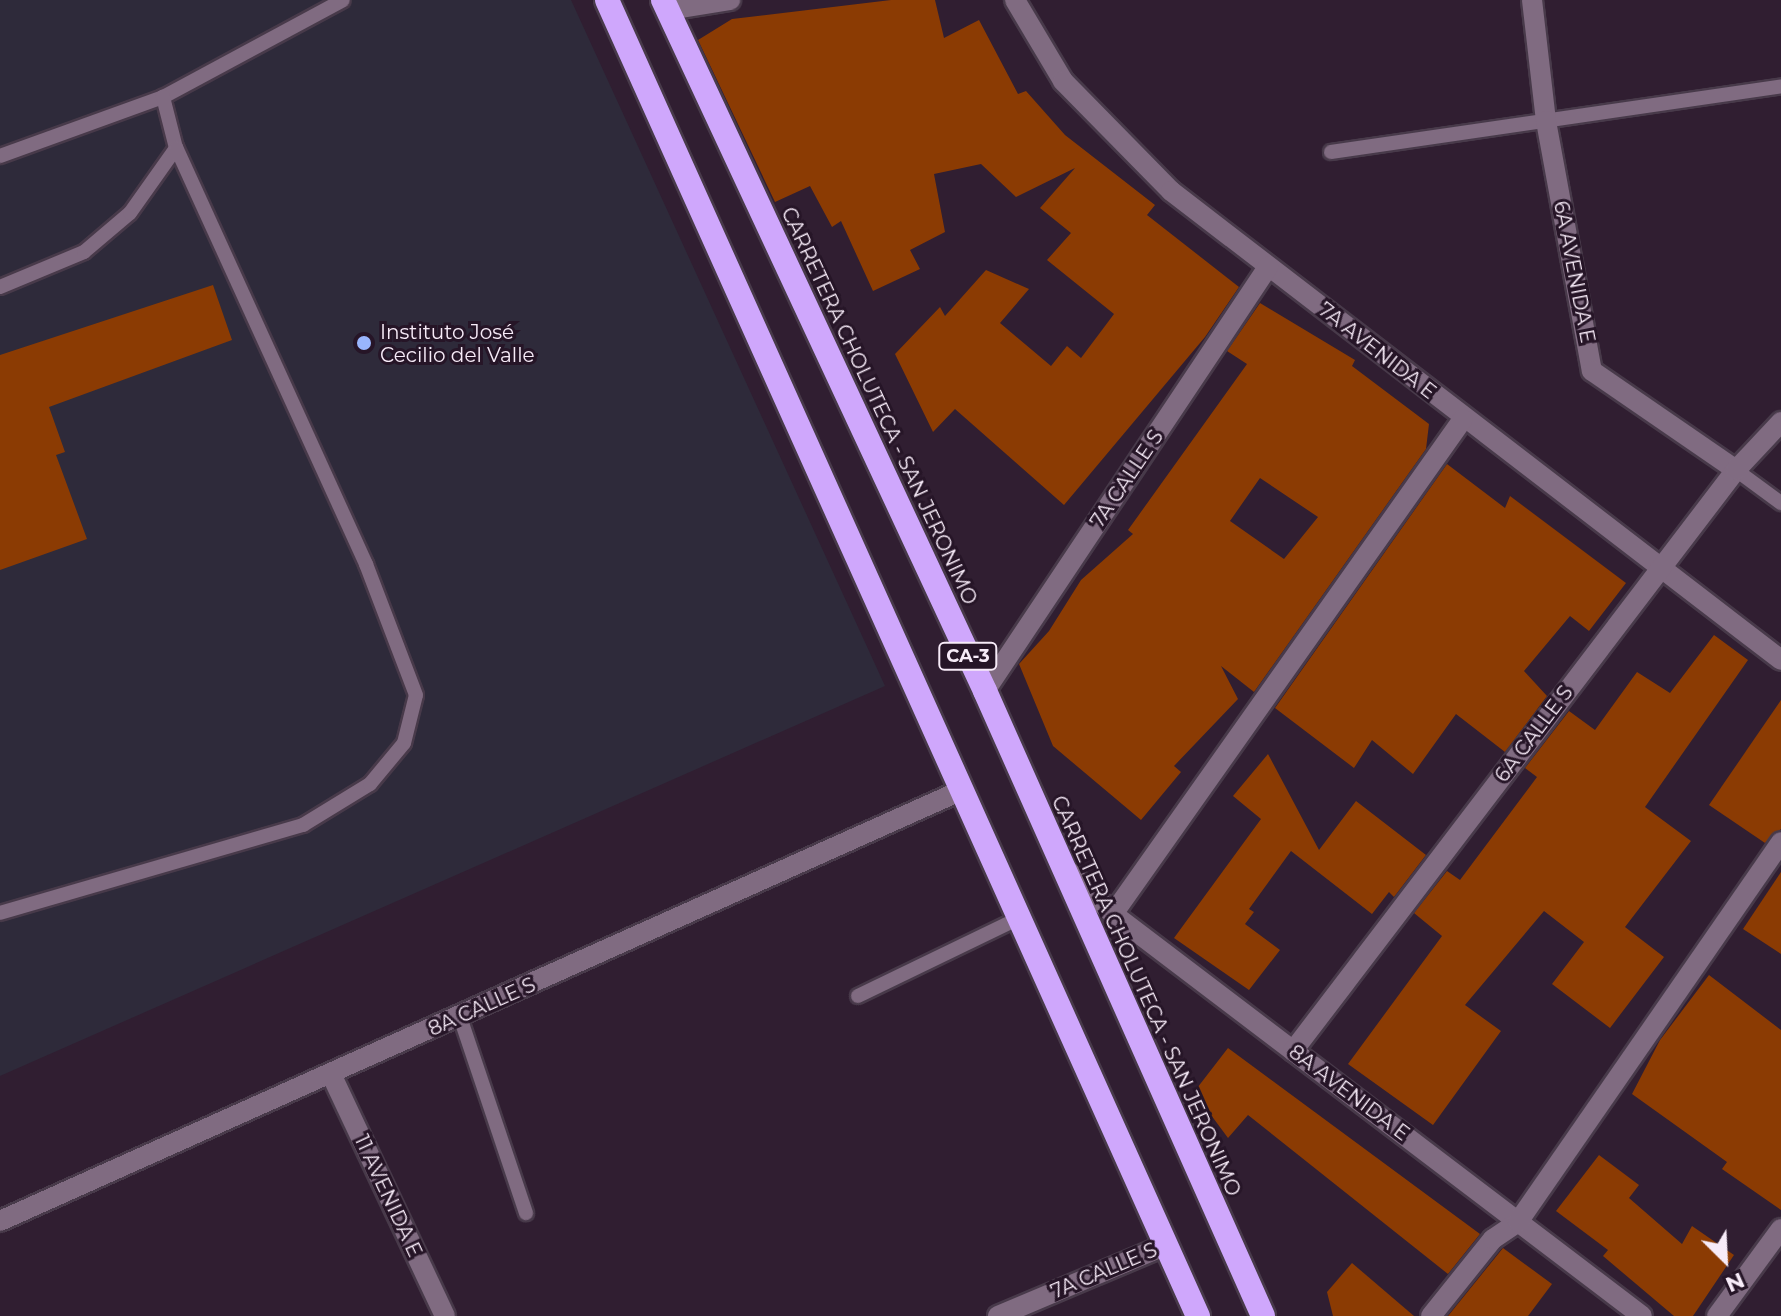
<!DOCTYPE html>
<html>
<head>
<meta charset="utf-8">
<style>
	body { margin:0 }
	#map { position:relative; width:1781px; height:1316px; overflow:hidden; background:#301e31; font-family:Montserrat,sans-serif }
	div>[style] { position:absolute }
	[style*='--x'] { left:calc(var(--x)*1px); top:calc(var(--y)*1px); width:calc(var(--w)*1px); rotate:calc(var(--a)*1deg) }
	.education>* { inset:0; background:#2e2a3a }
	.building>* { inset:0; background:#8b3b03 }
	.roads { filter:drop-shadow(2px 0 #483a4a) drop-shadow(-2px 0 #483a4a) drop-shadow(0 2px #483a4a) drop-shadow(0 -2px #483a4a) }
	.lane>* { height:14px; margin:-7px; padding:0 7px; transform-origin:7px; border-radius:7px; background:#806b81 }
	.street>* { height:20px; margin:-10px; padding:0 10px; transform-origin:10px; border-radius:10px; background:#806b81 }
	.highway>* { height:24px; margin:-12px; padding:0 12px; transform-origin:12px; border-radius:12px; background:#cfa7fc }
	.dots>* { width:22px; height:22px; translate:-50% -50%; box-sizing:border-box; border:4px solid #261527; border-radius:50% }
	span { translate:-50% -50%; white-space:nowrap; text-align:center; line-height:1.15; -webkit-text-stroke:6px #261527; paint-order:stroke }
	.shield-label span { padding:2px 6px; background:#261527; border:2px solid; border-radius:6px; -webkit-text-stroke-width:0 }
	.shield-label { font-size:18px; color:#f7ebf8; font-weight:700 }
	.street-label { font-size:20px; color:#f7ebf8 }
	.poi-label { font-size:20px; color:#f7ebf8 }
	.left { translate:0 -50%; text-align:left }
	.north { position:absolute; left:1685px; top:1220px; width:80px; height:80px; -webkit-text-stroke:6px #261527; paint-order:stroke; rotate:156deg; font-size:22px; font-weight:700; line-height:32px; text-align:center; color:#f7ebf8 }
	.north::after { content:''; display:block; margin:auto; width:28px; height:36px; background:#f7ebf8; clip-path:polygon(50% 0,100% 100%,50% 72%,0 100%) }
</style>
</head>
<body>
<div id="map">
	<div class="education">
		<div style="clip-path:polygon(0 0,571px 0,885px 686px,0 1076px)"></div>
	</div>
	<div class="building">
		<div style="clip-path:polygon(891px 0,935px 0,944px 38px,979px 20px,1018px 94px,1026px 91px,1065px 135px,1155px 205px,1147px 215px,1239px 287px,1205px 337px,1064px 505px,955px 409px,933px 432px,895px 354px,940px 307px,945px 316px,986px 270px,1029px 289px,1000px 323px,1051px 366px,1067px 346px,1081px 358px,1114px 314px,1047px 260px,1071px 233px,1040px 208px,1075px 168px,1016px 197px,981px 164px,934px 174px,945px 232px,910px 250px,920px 269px,873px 291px,841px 221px,832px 227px,810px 186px,775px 202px,698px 40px,732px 19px)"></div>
		<div style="clip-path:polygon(213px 285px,232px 340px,49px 407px,65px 452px,56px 455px,87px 539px,0 570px,0 355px)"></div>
		<div style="clip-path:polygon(evenodd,1260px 303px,1355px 360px,1352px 366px,1429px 424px,1426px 449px,1254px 692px,1221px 666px,1238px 699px,1174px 766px,1181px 772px,1141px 820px,1053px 746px,1019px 664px,1049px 631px,1081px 580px,1133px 534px,1128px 530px,1247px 364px,1227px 351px,1260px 303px,1260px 478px,1318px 517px,1284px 559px,1230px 521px,1260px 478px)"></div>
		<div style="clip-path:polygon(1447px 464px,1505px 508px,1510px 496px,1626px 583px,1589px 631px,1570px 616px,1524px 671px,1547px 696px,1505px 752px,1456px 714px,1413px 774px,1372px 740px,1354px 768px,1275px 708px)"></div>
		<div style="clip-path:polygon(1714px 635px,1748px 660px,1645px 807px,1691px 841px,1625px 927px,1664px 957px,1610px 1028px,1552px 984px,1584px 942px,1544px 911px,1465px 1005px,1501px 1031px,1433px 1125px,1348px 1064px,1442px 936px,1414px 913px,1447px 871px,1460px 880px,1537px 777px,1525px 768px,1569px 711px,1595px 730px,1637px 672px,1670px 693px)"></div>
		<div style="clip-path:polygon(1781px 700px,1781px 829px,1765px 843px,1709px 805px)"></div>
		<div style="clip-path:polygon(1268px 754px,1319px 850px,1356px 801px,1426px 855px,1394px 897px,1389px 892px,1372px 914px,1291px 851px,1249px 909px,1254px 912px,1245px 924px,1280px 950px,1249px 990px,1174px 938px,1261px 819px,1233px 796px)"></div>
		<div style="clip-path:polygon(1781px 872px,1781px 954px,1743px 929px)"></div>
		<div style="clip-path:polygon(1709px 975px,1781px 1030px,1781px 1210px,1722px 1169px,1727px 1162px,1632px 1094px,1660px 1040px)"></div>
		<div style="clip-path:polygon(1228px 1048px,1480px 1234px,1448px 1274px,1248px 1115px,1228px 1138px,1194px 1092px)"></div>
		<div style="clip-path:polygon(1599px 1155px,1639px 1185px,1629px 1198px,1682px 1244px,1692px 1226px,1734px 1255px,1693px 1316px,1674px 1316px,1603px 1256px,1608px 1250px,1556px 1211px)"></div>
		<div style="clip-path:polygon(1503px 1248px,1552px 1284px,1528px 1316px,1448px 1316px)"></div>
		<div style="clip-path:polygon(1352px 1263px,1414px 1316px,1333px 1316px,1327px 1292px)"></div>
	</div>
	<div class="roads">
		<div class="lane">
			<div style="--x:1331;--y:152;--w:455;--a:-8.3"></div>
			<div style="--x:0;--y:156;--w:173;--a:-19.9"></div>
			<div style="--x:163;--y:97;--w:204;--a:-28.3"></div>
			<div style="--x:0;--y:287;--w:91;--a:-22.6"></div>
			<div style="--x:84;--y:252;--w:60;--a:-40.3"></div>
			<div style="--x:130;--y:213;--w:80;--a:-54.7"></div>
			<div style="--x:176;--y:148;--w:53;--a:-104.3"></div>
			<div style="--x:1736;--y:470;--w:56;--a:36.3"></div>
			<div style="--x:0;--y:913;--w:316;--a:-16.2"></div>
			<div style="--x:303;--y:825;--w:79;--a:-31.5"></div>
			<div style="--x:370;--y:784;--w:53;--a:-50.3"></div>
			<div style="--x:404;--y:743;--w:49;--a:-76"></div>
			<div style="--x:416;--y:695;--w:140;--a:-110.9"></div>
			<div style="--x:366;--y:564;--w:457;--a:-114.5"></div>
			<div style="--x:858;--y:996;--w:179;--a:-25.8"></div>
			<div style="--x:460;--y:1017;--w:207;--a:71.4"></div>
		</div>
		<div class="street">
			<div style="--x:1015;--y:0;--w:94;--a:59.3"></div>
			<div style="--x:1063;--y:81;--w:154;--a:45.5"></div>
			<div style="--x:1171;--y:191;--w:769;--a:37.55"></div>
			<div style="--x:1532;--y:0;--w:122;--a:83.4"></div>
			<div style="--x:1546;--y:121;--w:254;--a:79.6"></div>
			<div style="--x:1592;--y:371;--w:175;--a:34.5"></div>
			<div style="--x:668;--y:10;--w:63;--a:-9.2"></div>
			<div style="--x:985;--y:691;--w:510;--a:-56.28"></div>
			<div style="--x:1067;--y:870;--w:64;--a:43.7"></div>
			<div style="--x:1113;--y:914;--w:664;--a:37.23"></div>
			<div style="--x:1113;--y:914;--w:606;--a:-54.74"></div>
			<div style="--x:1293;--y:1051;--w:731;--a:-52.68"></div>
			<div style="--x:1736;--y:470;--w:66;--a:-46.8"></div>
			<div style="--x:332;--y:1076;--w:265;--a:64.8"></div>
			<div style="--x:0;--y:1221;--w:1054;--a:-24.13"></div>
			<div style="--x:998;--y:1316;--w:182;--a:-22.9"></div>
			<div style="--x:1431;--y:1316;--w:99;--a:-51.2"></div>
			<div style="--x:1493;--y:1239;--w:30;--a:-34"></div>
			<div style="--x:1518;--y:1222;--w:462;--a:-55.3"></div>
			<div style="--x:1717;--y:1316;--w:108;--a:-53.7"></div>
		</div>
		<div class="highway">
			<div style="--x:607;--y:0;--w:1443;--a:65.82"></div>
			<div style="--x:663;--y:0;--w:762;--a:65.01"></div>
			<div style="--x:985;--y:691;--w:684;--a:66.02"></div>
		</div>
	</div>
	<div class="dots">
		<div style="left:364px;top:343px;background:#99b5fd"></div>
	</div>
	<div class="shield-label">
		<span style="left:968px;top:656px">CA-3</span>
	</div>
	<div class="street-label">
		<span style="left:1574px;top:272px;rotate:79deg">6A AVENIDA E</span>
		<span style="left:1377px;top:351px;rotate:38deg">7A AVENIDA E</span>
		<span style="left:879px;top:406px;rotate:65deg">CARRETERA CHOLUTECA - SAN JERONIMO</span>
		<span style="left:1127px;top:479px;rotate:-56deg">7A CALLE S</span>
		<span style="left:1534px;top:734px;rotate:-53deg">6A CALLE S</span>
		<span style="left:1146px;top:996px;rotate:66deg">CARRETERA CHOLUTECA - SAN JERONIMO</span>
		<span style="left:482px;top:1007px;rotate:-24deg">8A CALLE S</span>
		<span style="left:1349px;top:1093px;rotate:37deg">8A AVENIDA E</span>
		<span style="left:388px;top:1196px;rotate:65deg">11 AVENIDA E</span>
		<span style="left:1104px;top:1271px;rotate:-23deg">7A CALLE S</span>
	</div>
	<div class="poi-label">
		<span class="left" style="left:380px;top:344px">Instituto José<br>Cecilio del Valle</span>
	</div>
	<div class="north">N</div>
</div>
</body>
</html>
